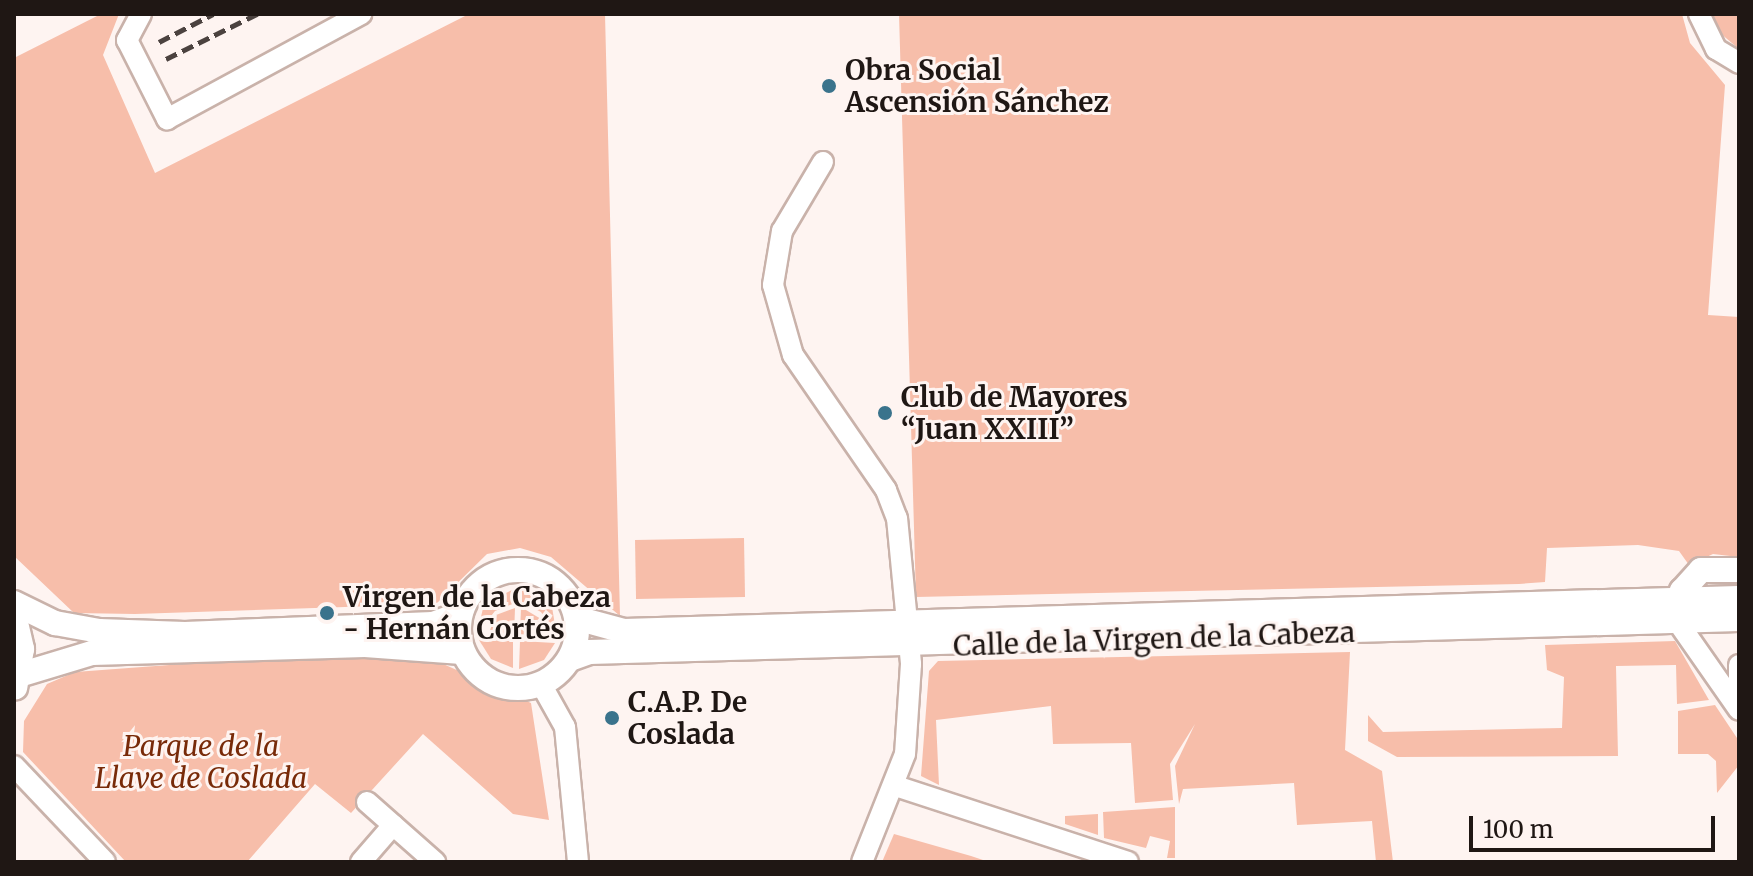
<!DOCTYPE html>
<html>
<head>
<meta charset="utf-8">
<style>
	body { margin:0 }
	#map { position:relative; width:1753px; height:876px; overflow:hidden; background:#fef4f1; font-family:Merriweather,serif }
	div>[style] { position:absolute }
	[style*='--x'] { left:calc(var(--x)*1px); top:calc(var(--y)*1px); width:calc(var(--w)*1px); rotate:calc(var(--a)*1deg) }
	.green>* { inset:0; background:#f7beaa; transform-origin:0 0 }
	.roads { filter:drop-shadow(2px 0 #c9b2aa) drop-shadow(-2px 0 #c9b2aa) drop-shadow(0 2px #c9b2aa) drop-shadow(0 -2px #c9b2aa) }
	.minor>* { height:20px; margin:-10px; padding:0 10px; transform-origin:10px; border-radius:10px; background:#fff }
	.major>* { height:24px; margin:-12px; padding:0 12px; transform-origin:12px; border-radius:12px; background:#fff }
	.major>.ring { margin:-12px; padding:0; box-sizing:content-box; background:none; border:24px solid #fff; border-radius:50% }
	.rail>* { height:5px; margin-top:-2.5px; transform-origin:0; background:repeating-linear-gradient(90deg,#4b423f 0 12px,transparent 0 18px) }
	.dots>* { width:22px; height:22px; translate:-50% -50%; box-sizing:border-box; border:4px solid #fef4f1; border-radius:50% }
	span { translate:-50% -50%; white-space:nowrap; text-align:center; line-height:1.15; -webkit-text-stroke:6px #fef4f1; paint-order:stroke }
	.poi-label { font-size:28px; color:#1f1714; font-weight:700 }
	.left { translate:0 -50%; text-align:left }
	.street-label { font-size:28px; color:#1f1714 }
	.park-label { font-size:28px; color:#782a08; font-style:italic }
	.frame { position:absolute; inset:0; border:16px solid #1f1714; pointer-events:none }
	.scale { position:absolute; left:1469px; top:816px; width:246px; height:36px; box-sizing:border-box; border:4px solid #1f1714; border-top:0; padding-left:10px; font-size:24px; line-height:28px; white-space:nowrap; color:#1f1714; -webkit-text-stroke:6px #fef4f1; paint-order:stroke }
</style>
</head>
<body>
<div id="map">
	<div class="green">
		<div style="clip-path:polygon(101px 14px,119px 14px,103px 55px,155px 173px,469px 14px,605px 14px,620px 616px,551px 557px,520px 548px,487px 554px,436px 604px,135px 614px,74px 613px,14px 556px,14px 58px)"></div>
		<div style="clip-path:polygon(899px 14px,1682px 14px,1690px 43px,1725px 85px,1708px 315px,1739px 317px,1739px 557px,1713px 554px,1689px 565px,1679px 551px,1638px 545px,1547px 548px,1545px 582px,1519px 584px,916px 597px)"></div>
		<div style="clip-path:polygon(1713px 14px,1739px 14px,1739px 49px,1720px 33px)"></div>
		<div style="left:744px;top:538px;width:59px;height:109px;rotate:89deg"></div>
		<div style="clip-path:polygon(522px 587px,552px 607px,557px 637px,541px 612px,522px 602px)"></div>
		<div style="clip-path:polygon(516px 588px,515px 603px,495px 611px,477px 634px,484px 604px)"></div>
		<div style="clip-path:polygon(521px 607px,541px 619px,546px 637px,520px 636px)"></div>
		<div style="clip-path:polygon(515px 608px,514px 636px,488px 635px,496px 615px)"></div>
		<div style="clip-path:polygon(479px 640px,513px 641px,513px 668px,491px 659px)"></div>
		<div style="clip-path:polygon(520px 641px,555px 643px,544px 660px,519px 669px)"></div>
		<div style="clip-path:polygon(1675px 641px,1709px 700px,1677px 704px,1676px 665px,1616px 666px,1618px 756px,1397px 757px,1368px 741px,1368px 715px,1383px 732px,1562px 728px,1564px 677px,1547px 670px,1545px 645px)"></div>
		<div style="clip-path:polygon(1350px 652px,1345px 750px,1382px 771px,1393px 862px,1376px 862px,1372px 821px,1297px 825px,1294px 783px,1183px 789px,1179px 804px,1175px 766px,1195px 724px,1170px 764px,1173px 800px,1135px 803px,1131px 743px,1053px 744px,1051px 706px,936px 720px,939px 785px,921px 776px,929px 671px,938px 661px)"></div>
		<div style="clip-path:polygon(250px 659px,432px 659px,531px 703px,549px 820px,513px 814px,423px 734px,351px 813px,315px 784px,247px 862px,126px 862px,23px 752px,24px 721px,47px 684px,75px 672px)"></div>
		<div style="clip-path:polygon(1715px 705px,1739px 741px,1739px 765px,1717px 793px,1716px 761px,1708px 754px,1678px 754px,1678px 711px)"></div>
		<div style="clip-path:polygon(1175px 807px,1175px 858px,1167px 858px,1170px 841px,1150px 836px,1146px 848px,1104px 838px,1103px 812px)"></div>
		<div style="clip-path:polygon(1098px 814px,1098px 835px,1065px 824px,1065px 816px)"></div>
		<div style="clip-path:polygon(894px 834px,971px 856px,989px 862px,882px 862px)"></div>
	</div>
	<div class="roads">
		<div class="minor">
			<div style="--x:141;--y:14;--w:30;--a:118"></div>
			<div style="--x:127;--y:40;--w:89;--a:63.1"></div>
			<div style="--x:167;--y:119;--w:221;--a:-28.4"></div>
			<div style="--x:1699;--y:14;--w:39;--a:64"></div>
			<div style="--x:1716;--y:49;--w:27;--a:31"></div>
			<div style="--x:823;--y:162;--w:80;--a:120.7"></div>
			<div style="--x:782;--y:231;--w:55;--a:99.5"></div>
			<div style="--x:773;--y:285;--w:73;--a:74.1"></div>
			<div style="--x:793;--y:355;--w:164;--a:55.4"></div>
			<div style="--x:886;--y:490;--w:30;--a:69"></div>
			<div style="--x:897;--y:518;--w:147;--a:84.5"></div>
			<div style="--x:911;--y:664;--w:90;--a:93.8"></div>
			<div style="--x:905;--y:754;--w:116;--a:111.7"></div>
			<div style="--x:1677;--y:621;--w:108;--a:55.1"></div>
			<div style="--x:1739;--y:665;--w:32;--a:90"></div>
			<div style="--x:541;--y:684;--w:49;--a:60.8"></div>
			<div style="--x:565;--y:727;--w:136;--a:84.5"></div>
			<div style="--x:14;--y:766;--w:132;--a:46.5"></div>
			<div style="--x:896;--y:786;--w:244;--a:18.1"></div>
			<div style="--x:367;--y:802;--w:91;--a:41.4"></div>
			<div style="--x:361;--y:862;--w:49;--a:-49.1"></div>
		</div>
		<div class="major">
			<div class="ring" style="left:459px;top:570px;width:94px;height:94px"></div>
			<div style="--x:14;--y:603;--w:46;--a:26"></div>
			<div style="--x:55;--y:623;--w:45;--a:10.3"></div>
			<div style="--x:99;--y:631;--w:86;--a:2"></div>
			<div style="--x:185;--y:634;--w:248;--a:-2.3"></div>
			<div style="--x:433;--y:624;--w:29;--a:-20"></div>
			<div style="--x:1677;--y:612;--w:22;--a:-77"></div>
			<div style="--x:1682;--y:591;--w:28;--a:-48"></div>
			<div style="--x:1701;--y:570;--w:38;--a:0"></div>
			<div style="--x:14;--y:614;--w:36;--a:77"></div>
			<div style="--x:22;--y:649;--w:39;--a:100"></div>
			<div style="--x:576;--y:618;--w:50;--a:15.2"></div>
			<div style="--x:624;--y:631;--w:1115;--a:-1.7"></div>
			<div style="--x:570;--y:659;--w:20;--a:-20"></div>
			<div style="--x:589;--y:652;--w:1150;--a:-1.64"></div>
			<div style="--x:19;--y:675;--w:76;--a:-16.8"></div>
			<div style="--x:92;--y:653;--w:273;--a:-1.7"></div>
			<div style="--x:365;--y:645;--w:97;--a:4.1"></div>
		</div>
	</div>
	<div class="rail">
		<div style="--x:159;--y:42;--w:61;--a:-27.4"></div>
		<div style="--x:166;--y:59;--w:102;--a:-26.3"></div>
	</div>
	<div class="dots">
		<div style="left:829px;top:86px;background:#3a738c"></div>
		<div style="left:885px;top:413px;background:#3a738c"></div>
		<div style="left:327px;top:613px;background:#3a738c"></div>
		<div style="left:612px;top:718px;background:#3a738c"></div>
	</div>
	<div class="poi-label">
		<span class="left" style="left:845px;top:86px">Obra Social<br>Ascensión Sánchez</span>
		<span class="left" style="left:901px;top:413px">Club de Mayores<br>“Juan XXIII”</span>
		<span class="left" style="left:343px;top:613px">Virgen de la Cabeza<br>- Hernán Cortés</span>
		<span class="left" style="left:628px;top:718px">C.A.P. De<br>Coslada</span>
	</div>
	<div class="street-label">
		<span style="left:1154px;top:639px;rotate:-2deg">Calle de la Virgen de la Cabeza</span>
	</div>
	<div class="park-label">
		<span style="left:201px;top:762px">Parque de la<br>Llave de Coslada</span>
	</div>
	<div class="frame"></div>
	<div class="scale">100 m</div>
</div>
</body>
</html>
